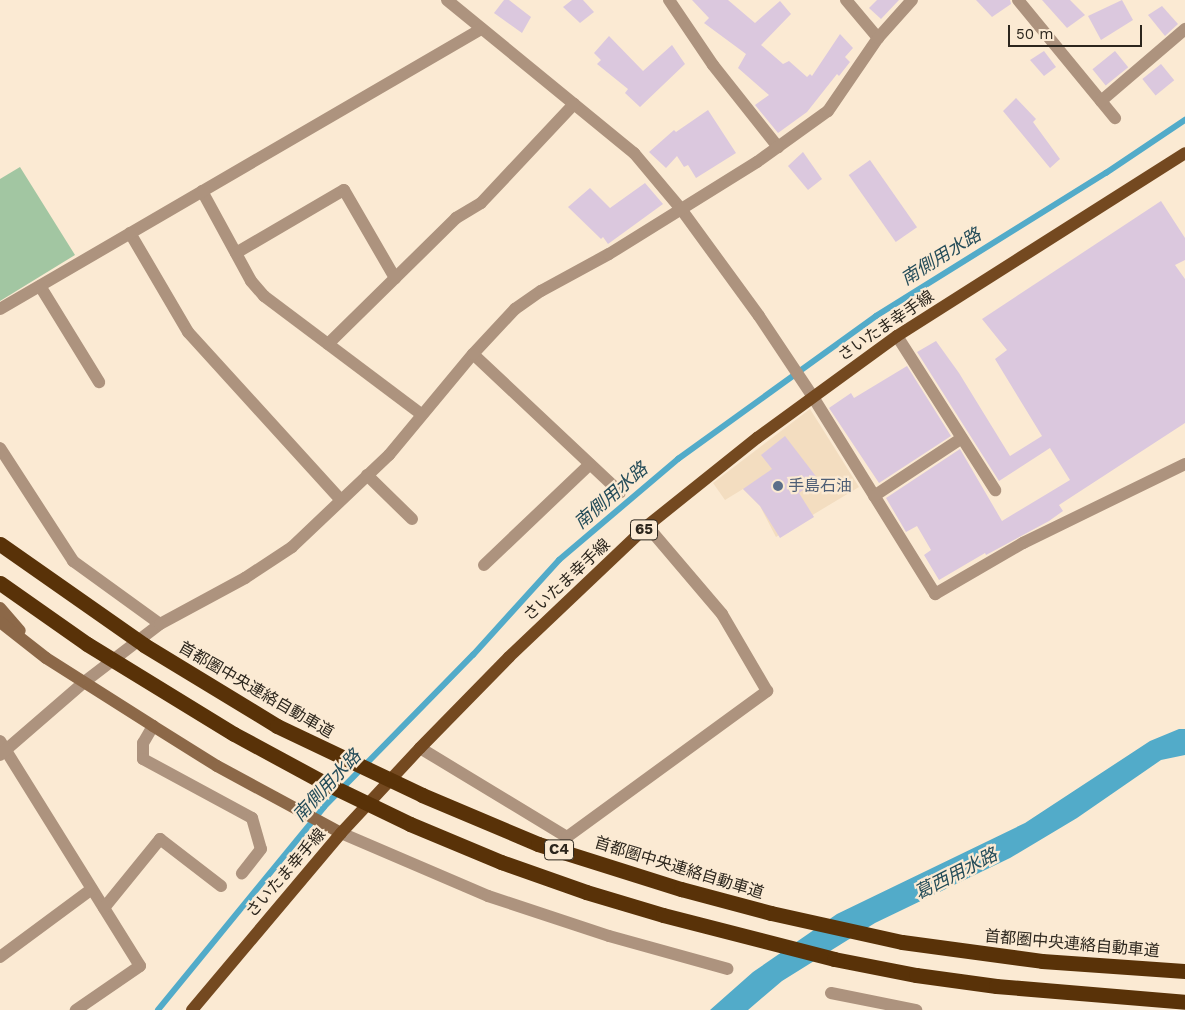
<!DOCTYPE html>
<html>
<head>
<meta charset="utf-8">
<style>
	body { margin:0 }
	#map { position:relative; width:1185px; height:1010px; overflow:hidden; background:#fbead3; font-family:"Work Sans","Noto Sans JP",sans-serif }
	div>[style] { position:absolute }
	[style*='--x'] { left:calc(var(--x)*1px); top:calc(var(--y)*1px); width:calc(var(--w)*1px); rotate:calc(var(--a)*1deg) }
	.built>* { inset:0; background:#f3ddc0 }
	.green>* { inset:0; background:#a2c6a2 }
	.water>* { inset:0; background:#52abc9 }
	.stream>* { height:5.5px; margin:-2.75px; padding:0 2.75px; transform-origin:2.75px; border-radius:2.75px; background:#52abc9 }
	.building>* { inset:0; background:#dbc8de; transform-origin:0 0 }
	.street>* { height:12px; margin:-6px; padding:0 6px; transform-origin:6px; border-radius:6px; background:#ad937e }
	.secondary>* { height:12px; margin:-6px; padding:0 6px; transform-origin:6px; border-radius:6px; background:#8c6848 }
	.primary>* { height:12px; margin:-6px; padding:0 6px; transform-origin:6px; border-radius:6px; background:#744920 }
	.highway-bridge>* { height:15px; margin:-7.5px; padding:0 7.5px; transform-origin:7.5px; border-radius:7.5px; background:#593208 }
	.dots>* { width:14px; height:14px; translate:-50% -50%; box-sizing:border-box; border:2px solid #fbead3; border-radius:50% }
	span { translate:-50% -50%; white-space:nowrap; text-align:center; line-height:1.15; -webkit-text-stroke:4.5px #fbead3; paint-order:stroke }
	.shield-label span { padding:1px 4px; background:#fbead3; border:1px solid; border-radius:4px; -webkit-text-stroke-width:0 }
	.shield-label { font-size:15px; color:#2c261d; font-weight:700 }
	.street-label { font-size:16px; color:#2c261d }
	.service-label { font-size:16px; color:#4e5e75 }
	.left { translate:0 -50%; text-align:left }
	.water-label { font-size:18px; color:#244c59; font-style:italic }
	.scale { position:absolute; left:1008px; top:25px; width:134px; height:22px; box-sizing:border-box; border:2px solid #2c261d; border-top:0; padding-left:6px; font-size:15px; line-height:18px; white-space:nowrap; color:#2c261d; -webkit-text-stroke:4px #fbead3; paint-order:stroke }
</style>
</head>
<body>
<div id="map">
	<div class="built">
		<div style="clip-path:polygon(810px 409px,859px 487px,776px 537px,760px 506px,743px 489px,725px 500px,713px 483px)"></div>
	</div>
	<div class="green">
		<div style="clip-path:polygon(20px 167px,75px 255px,0 301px,0 179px)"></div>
	</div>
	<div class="water">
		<div style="clip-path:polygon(1179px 729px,1185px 729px,1185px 755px,1161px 760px,1077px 818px,1010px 858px,875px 923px,782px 981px,748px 1010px,710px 1010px,753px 972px,837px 914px,1025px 823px,1150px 741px)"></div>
	</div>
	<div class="stream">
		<div style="--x:158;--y:1010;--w:262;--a:-50.7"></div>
		<div style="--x:324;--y:807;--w:213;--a:-45.6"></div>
		<div style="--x:473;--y:655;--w:128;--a:-47.8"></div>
		<div style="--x:559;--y:560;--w:156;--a:-40.3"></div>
		<div style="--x:678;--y:459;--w:244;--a:-35.8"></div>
		<div style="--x:876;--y:316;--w:271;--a:-31.9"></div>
		<div style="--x:1106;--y:173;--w:95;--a:-33.9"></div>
	</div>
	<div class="building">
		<div style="clip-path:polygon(504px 0,509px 0,531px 17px,522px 33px,494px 13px)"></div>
		<div style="clip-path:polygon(572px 0,583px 0,594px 12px,580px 23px,563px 7px)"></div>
		<div style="clip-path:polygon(692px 0,728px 0,755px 23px,780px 1px,791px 14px,761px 45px,783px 64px,789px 61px,807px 77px,810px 74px,812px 76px,840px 34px,853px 48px,845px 57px,850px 62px,839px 76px,837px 74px,807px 112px,778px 133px,755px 105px,769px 95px,738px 68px,746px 54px,704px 23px,709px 18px)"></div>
		<div style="clip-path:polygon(877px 0,899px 0,881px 19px,869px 8px)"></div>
		<div style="clip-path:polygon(976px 0,1010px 0,1011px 4px,992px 17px)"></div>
		<div style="clip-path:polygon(1042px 0,1070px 0,1085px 15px,1067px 28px)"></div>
		<div style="clip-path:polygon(1122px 0,1133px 20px,1101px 40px,1088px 16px)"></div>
		<div style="clip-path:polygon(1162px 6px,1178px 24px,1165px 36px,1148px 15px)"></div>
		<div style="clip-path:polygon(609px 36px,643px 71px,672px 45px,685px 64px,640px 107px,625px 93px,628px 89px,597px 64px,601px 60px,594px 53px)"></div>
		<div style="clip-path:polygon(1044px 51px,1056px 67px,1044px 76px,1030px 60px)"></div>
		<div style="left:1115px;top:51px;width:21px;height:29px;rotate:51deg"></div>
		<div style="left:1161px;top:64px;width:21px;height:24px;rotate:51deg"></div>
		<div style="clip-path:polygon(1016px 98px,1036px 119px,1033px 122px,1060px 159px,1050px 168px,1003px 111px)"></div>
		<div style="clip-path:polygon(708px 110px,736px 153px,696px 178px,688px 165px,684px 167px,677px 156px,666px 168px,649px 152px,674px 130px,676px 132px)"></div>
		<div style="clip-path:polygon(803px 152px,822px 179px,808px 190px,788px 166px)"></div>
		<div style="left:870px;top:160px;width:82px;height:26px;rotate:55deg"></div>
		<div style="clip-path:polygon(645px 183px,663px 204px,608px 244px,603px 237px,601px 239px,568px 207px,590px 188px,610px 208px)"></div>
		<div style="clip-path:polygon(1161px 201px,1185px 238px,1185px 260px,1175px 265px,1185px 279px,1185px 423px,1059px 505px,1063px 511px,1049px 521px,986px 555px,985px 553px,939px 580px,924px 555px,931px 550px,917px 526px,906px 532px,886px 498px,960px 449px,1002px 521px,1070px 480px,1050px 448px,999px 481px,917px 352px,936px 341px,959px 373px,1010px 456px,1042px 436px,995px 359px,1007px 350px,982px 319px)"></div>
		<div style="clip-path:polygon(907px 366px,951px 436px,879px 483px,829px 408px,851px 393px,854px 398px)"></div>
		<div style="clip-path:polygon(785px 436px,818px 479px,799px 493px,814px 517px,780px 538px,760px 506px,743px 489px,772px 469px,761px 455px)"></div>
	</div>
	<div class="street">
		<div style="--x:447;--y:0;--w:242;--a:39.3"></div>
		<div style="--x:634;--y:153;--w:73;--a:50"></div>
		<div style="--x:681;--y:209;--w:132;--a:53.9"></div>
		<div style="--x:759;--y:316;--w:97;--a:56.3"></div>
		<div style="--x:813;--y:397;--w:232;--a:58.2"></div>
		<div style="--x:935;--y:594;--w:102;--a:-30.1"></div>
		<div style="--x:1023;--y:543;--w:180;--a:-26"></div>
		<div style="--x:669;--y:0;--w:78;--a:55.9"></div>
		<div style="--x:713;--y:65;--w:105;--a:51.6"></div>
		<div style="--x:846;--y:0;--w:50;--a:49.9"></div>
		<div style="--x:1018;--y:0;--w:153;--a:50.6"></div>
		<div style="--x:1101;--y:101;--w:111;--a:-40.6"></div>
		<div style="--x:202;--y:191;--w:102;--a:61.4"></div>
		<div style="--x:251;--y:281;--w:20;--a:49"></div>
		<div style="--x:264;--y:296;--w:196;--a:36.9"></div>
		<div style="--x:130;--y:233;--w:115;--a:59.6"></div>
		<div style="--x:188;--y:332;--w:227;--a:47.7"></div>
		<div style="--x:236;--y:253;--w:125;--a:-30.3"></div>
		<div style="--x:344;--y:190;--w:102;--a:59.9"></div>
		<div style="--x:40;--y:286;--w:113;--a:58.4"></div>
		<div style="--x:0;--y:309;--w:557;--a:-30.2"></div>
		<div style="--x:897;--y:336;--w:183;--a:57.5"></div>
		<div style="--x:328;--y:344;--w:180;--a:-44.5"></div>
		<div style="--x:456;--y:218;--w:29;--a:-31"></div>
		<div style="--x:481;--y:203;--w:136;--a:-46.8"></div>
		<div style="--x:473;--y:354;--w:202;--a:43.2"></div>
		<div style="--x:0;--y:448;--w:135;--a:57.1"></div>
		<div style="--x:73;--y:561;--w:107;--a:35.9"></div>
		<div style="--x:367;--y:475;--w:63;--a:44.4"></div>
		<div style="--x:874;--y:496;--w:105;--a:-33.4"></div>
		<div style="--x:484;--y:565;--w:146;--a:-43.6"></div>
		<div style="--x:153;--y:726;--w:20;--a:120"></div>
		<div style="--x:143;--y:743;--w:16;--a:90"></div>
		<div style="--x:143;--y:759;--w:124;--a:28.4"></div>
		<div style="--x:252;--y:818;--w:32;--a:74"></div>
		<div style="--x:261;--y:849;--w:31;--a:128"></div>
		<div style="--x:0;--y:741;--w:265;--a:58.1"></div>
		<div style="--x:140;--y:966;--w:78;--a:145.5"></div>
		<div style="--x:420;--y:748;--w:172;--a:31.2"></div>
		<div style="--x:567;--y:837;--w:248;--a:-36.1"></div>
		<div style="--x:767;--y:691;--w:89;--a:-120.3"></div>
		<div style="--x:722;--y:614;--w:116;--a:-130.4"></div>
		<div style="--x:0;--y:755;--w:110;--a:-40.9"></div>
		<div style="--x:83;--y:683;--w:97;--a:-37.5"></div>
		<div style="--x:160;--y:624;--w:97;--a:-28.4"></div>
		<div style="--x:245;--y:578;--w:56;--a:-33.4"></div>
		<div style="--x:292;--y:547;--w:134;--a:-43.5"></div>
		<div style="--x:389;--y:455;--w:131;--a:-50.3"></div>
		<div style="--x:473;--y:354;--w:62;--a:-47"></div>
		<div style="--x:515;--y:309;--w:32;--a:-35"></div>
		<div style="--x:541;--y:291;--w:77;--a:-28.6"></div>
		<div style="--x:609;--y:254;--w:174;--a:-31.9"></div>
		<div style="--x:757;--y:162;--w:87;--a:-35.7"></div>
		<div style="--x:828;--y:111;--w:88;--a:-55.6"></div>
		<div style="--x:878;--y:38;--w:51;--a:-48.2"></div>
		<div style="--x:341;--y:833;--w:160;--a:23.2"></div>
		<div style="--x:488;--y:896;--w:127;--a:18.3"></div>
		<div style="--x:609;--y:936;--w:123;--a:15.5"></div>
		<div style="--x:104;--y:908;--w:89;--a:-50.9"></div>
		<div style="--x:160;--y:839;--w:77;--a:37.6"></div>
		<div style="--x:0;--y:957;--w:114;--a:-36.5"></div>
		<div style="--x:831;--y:993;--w:87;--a:11.3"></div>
	</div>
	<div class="secondary">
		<div style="--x:0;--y:608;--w:30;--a:49"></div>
		<div style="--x:0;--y:622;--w:58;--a:38"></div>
		<div style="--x:46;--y:658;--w:127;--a:32.4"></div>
		<div style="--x:153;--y:726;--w:75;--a:32"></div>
		<div style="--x:217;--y:766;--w:141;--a:28.4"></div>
	</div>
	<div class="primary">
		<div style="--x:192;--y:1010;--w:231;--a:-49.9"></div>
		<div style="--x:341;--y:833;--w:116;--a:-47.1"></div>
		<div style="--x:420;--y:748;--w:127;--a:-45.6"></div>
		<div style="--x:509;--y:657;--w:190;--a:-43.5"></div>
		<div style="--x:647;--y:526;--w:141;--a:-38.7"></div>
		<div style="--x:757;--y:438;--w:173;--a:-36.1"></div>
		<div style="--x:897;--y:336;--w:341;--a:-32.4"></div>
	</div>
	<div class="highway-bridge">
		<div style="--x:0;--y:544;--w:176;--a:35"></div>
		<div style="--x:144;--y:645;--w:156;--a:31.3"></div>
		<div style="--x:277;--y:726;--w:161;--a:25.4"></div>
		<div style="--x:422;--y:795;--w:126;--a:22.9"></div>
		<div style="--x:538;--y:844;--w:150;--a:17.5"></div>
		<div style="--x:681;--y:889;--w:93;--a:14.9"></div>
		<div style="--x:771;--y:913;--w:134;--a:12.5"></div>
		<div style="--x:902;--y:942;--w:141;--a:7.7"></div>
		<div style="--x:1042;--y:961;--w:143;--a:4"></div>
		<div style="--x:0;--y:583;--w:106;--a:35"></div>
		<div style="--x:87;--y:644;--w:172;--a:31.5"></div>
		<div style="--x:234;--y:734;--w:99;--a:28.4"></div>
		<div style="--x:321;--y:781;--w:99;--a:25.8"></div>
		<div style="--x:410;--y:824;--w:99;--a:22.7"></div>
		<div style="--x:501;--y:862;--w:90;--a:19.4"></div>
		<div style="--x:586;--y:892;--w:80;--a:16.6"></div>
		<div style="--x:663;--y:915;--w:177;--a:14.4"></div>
		<div style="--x:834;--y:959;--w:84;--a:11"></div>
		<div style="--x:916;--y:975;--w:81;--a:7.8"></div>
		<div style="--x:996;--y:986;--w:190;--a:4.8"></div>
	</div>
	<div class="dots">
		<div style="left:778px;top:486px;background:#5c6f8a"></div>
	</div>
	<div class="shield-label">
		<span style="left:644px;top:530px">65</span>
		<span style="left:559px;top:850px">C4</span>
	</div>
	<div class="street-label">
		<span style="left:886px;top:326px;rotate:-34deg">さいたま幸手線</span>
		<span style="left:567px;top:580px;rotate:-43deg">さいたま幸手線</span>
		<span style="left:256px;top:690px;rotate:30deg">首都圏中央連絡自動車道</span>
		<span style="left:679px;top:868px;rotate:17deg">首都圏中央連絡自動車道</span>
		<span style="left:286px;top:873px;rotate:-49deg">さいたま幸手線</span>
		<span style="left:1072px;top:944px;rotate:5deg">首都圏中央連絡自動車道</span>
	</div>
	<div class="service-label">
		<span class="left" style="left:788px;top:486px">手島石油</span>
	</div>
	<div class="water-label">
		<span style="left:941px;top:257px;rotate:-32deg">南側用水路</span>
		<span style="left:611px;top:496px;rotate:-41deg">南側用水路</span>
		<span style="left:327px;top:786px;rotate:-47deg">南側用水路</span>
		<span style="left:956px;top:874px;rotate:-27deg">葛西用水路</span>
	</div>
	<div class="scale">50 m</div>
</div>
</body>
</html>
